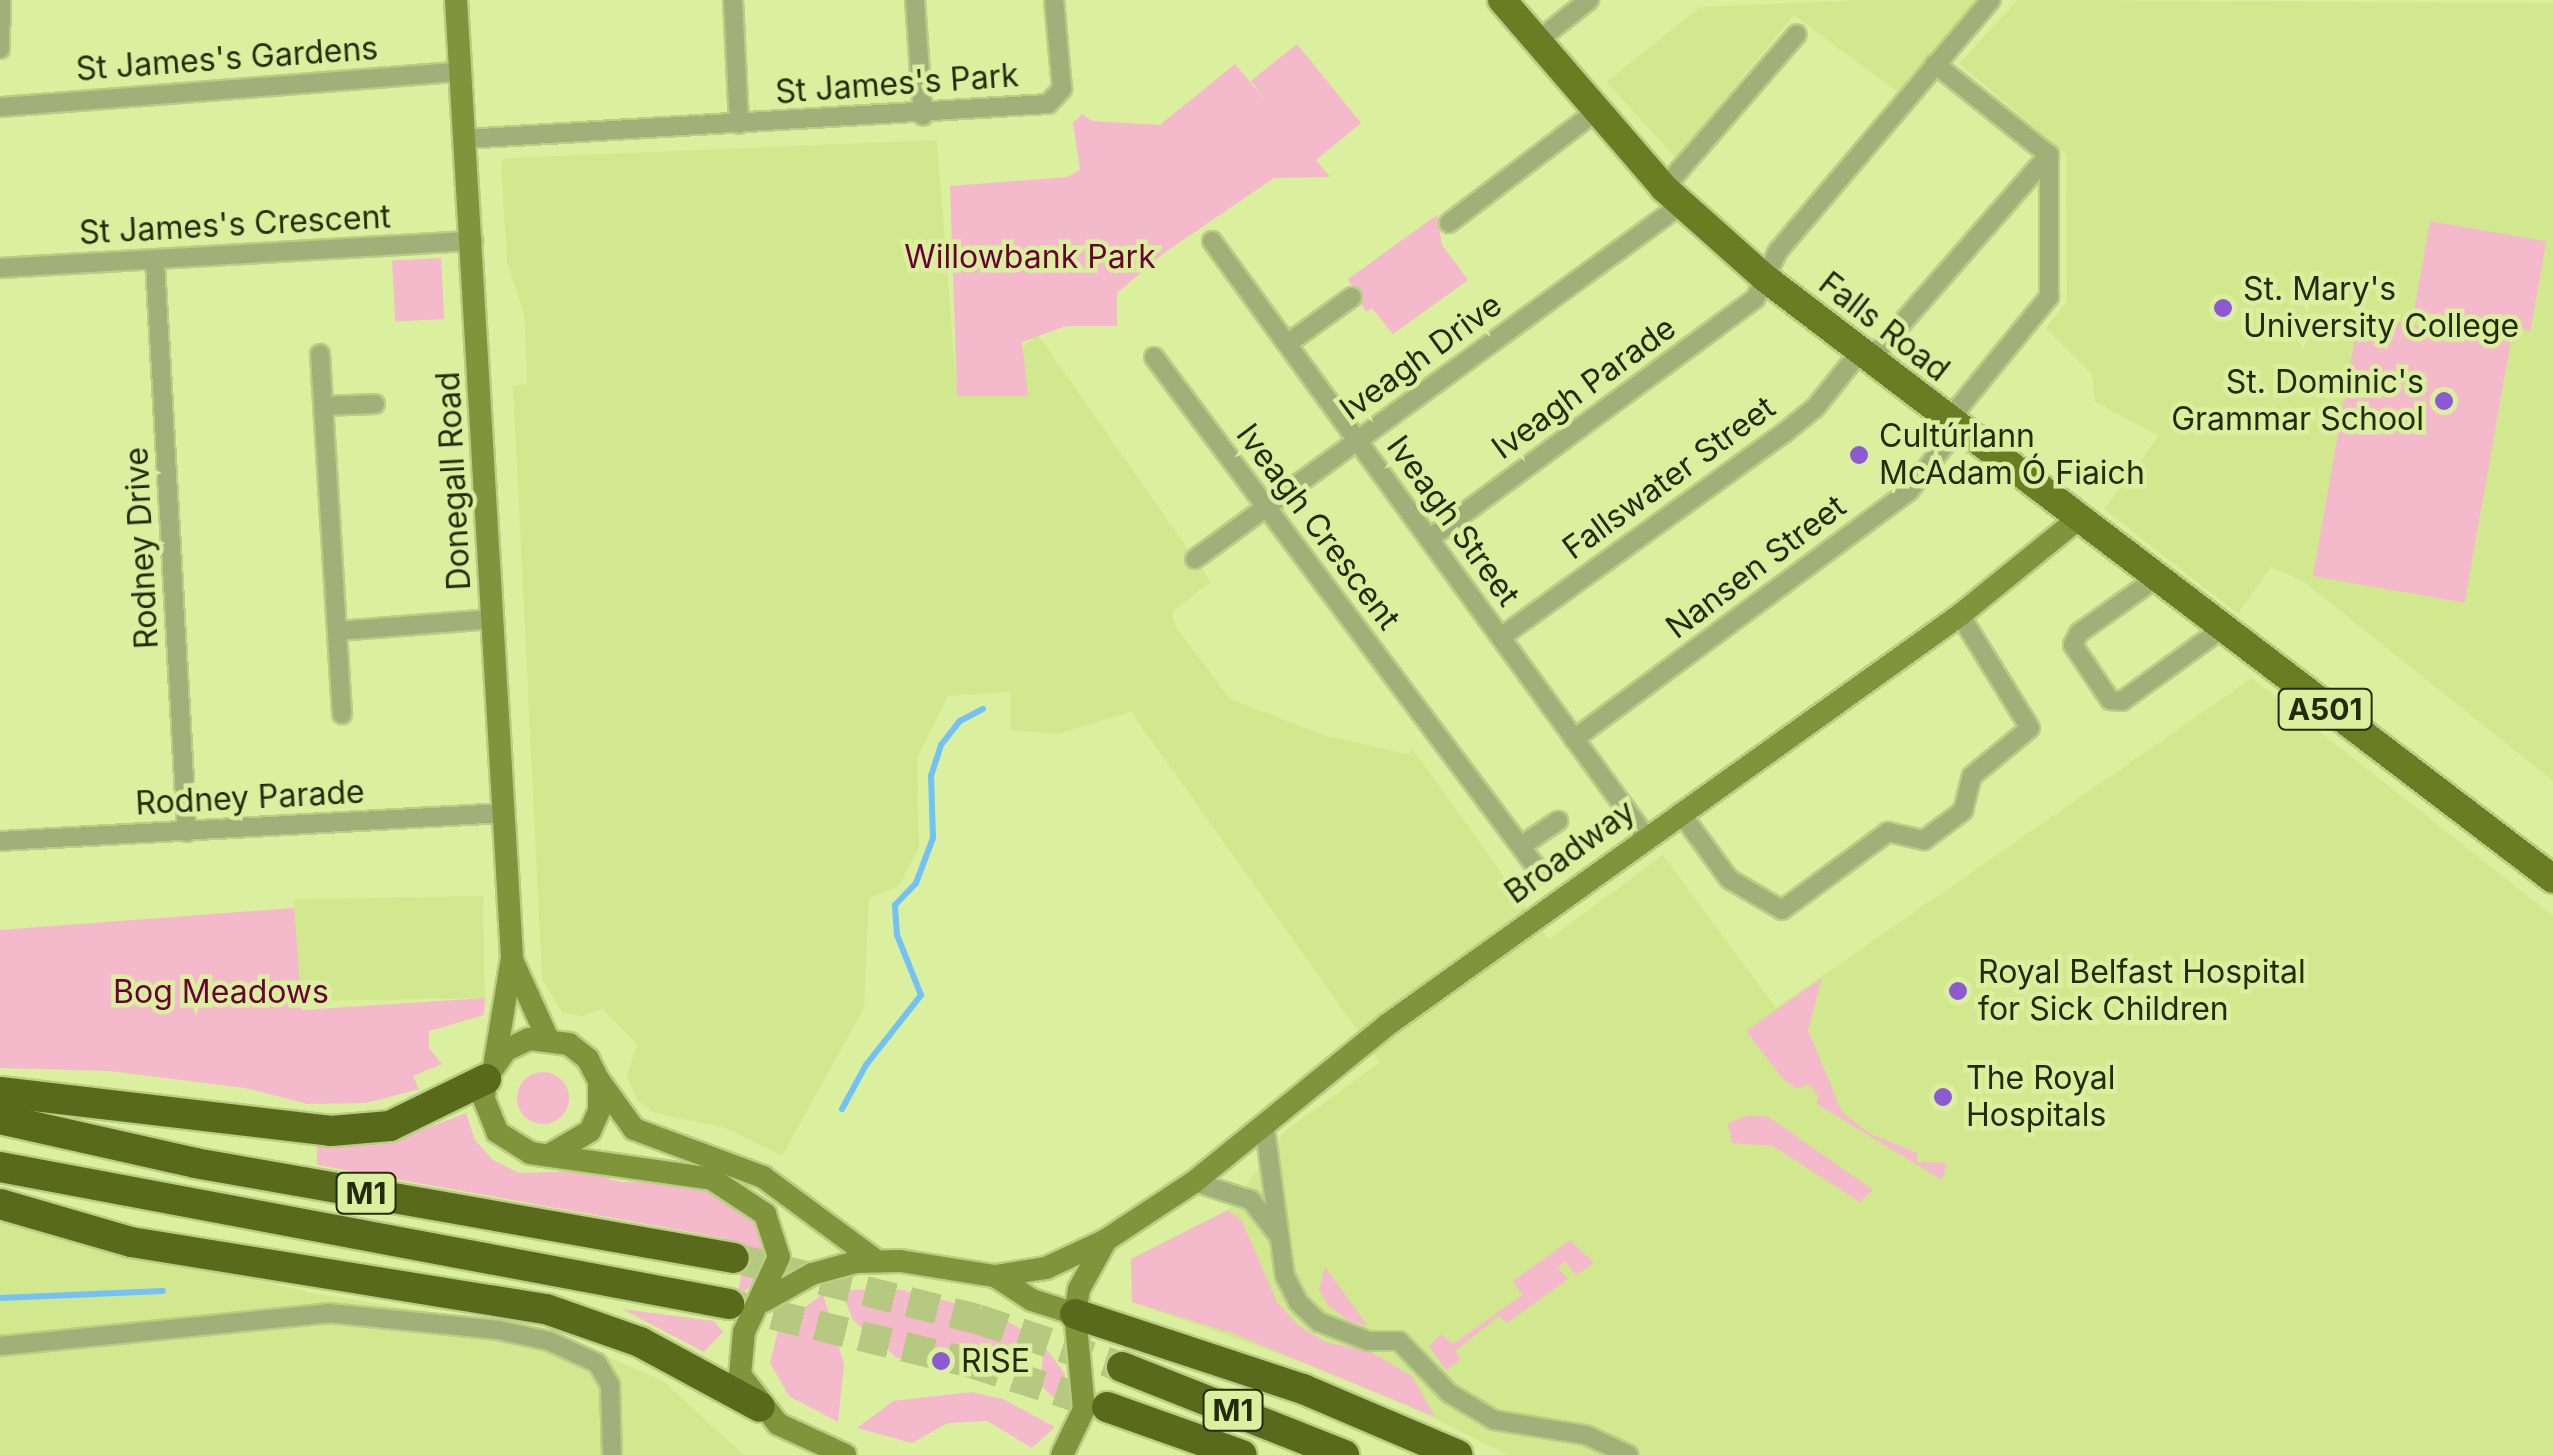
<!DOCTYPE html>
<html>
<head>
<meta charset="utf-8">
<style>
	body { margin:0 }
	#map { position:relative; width:2553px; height:1455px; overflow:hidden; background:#dbf09f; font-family:Inter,sans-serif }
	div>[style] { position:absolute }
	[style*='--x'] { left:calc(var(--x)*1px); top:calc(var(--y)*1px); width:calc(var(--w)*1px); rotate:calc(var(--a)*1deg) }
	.built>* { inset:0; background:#d2e88f; transform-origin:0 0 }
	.green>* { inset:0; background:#f4b9ca; transform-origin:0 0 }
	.round { border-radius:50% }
	.stream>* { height:6px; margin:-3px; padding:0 3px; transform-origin:3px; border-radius:3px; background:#72c1f7 }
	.highway-tunnel>* { height:30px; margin-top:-15px; transform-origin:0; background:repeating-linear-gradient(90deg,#b6c981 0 30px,transparent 0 45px) }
	.roads { filter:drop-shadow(2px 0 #bacd84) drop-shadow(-2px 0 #bacd84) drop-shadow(0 2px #bacd84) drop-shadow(0 -2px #bacd84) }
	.street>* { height:18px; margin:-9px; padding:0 9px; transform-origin:9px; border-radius:9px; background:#a1af78 }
	.secondary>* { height:22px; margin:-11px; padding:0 11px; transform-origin:11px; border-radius:11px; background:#80943c }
	.primary>* { height:28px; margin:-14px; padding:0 14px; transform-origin:14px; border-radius:14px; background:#6b7d23 }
	.highway>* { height:30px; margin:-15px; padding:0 15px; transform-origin:15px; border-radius:15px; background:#5a6a1c }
	.dots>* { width:28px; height:28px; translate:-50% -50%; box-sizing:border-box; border:5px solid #dbf09f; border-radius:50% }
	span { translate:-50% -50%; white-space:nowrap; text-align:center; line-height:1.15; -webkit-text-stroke:9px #dbf09f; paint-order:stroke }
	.shield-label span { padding:2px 8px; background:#dbf09f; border:2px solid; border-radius:8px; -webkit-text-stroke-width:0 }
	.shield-label { font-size:30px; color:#242b0a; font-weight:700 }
	.street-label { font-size:32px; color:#242b0a }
	.park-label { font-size:32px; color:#6b0035 }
	.poi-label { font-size:32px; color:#242b0a }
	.left { translate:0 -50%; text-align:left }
	.right { translate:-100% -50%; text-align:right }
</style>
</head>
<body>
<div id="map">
	<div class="built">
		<div style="clip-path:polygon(1861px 0,1981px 0,1897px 92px,1794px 15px,1676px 158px,1606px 82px,1700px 7px)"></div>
		<div style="clip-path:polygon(2017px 0,2553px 3px,2553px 781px,2304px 582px,2271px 567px,2238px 614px,2104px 509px,2159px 436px,2095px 402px,2092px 374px,2046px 328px,2067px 302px,2066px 154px,1959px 64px)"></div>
		<div style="clip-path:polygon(937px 140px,957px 395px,1038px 335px,1211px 582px,1172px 612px,1175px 626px,1230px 699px,1327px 736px,1408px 754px,1412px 748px,1549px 939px,1663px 855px,1776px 1008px,2252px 678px,2553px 916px,2553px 1455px,1508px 1455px,1369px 1386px,1132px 1302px,1131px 1259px,1228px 1210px,1285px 1131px,1380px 1062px,1131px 712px,1058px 734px,1011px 730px,1010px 692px,948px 696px,917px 758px,919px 847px,899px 886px,869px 898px,864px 1008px,782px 1156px,729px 1129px,655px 1113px,637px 1100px,627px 1076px,637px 1044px,602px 1009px,582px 1016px,562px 1012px,542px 979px,513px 386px,527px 384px,526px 354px,524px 315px,507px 262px,501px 164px,505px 158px)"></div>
		<div style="left:483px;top:896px;width:102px;height:189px;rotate:89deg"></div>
		<div style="clip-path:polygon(0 1213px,98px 1244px,312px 1293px,548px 1331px,663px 1381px,744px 1455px,0 1455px)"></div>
	</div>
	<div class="green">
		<div style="clip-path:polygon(1297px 44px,1361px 123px,1316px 160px,1330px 177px,1274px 178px,1164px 253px,1117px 293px,1117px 326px,1066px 326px,1022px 342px,1028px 396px,957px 396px,950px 186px,1067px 177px,1080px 170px,1073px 123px,1082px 114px,1092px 121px,1160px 125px,1235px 64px,1266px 101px,1251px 81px)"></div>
		<div style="clip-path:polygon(1437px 215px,1442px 245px,1468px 280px,1393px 334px,1372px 308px,1366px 312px,1348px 279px)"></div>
		<div style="left:2430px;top:221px;width:118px;height:91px;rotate:10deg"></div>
		<div style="left:441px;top:258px;width:61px;height:49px;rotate:87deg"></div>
		<div style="left:2359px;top:315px;width:154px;height:265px;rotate:10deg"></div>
		<div style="clip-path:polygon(294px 908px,302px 1010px,485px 998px,484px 1015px,429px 1031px,429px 1048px,442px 1064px,413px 1076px,419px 1089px,367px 1103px,308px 1104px,245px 1088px,110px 1071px,0 1068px,0 930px)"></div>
		<div style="clip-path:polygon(1822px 978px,1808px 1030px,1842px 1112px,1869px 1133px,1917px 1153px,1917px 1162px,1947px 1163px,1942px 1180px,1817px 1104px,1818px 1095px,1807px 1084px,1797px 1089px,1783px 1079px,1746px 1031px)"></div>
		<div class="round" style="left:517px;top:1072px;width:52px;height:52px"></div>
		<div style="clip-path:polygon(466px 1113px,475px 1140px,493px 1160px,519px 1173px,583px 1171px,621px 1182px,670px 1181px,714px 1191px,761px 1229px,768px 1260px,759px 1277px,737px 1299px,743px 1265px,724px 1238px,317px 1165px,317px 1144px,390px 1142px)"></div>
		<div style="clip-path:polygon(1748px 1115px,1769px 1117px,1873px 1190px,1860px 1202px,1773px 1146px,1732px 1143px,1728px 1123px)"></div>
		<div style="clip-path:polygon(1228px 1210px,1242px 1221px,1277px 1302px,1299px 1326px,1326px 1342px,1371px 1352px,1412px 1376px,1435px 1417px,1232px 1333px,1132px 1302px,1131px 1259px)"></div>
		<div style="clip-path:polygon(1570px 1240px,1594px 1263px,1576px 1275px,1565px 1261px,1558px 1268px,1568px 1279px,1507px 1323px,1499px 1316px,1455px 1351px,1461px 1359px,1446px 1370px,1429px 1346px,1441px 1334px,1453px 1344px,1522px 1295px,1513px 1281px)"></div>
		<div style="clip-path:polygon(1325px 1267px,1368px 1326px,1349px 1321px,1328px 1305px,1319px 1289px)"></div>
		<div style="clip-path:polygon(897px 1289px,992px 1312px,1026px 1332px,1018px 1350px,999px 1361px,962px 1367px,897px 1358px,853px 1320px,841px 1290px)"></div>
		<div style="clip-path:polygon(823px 1294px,844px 1364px,838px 1422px,789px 1396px,770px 1363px,779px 1326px)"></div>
		<div style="clip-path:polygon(622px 1309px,714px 1321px,723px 1332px,704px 1352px)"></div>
		<div style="clip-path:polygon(1044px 1346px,1065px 1374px,1065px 1408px,1040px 1385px)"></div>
		<div style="clip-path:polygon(971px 1392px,1003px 1399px,1055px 1427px,1032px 1448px,987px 1421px,948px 1423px,912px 1443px,857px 1428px,893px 1401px)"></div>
	</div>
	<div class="stream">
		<div style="--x:842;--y:1109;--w:50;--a:-61.4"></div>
		<div style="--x:866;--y:1065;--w:89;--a:-51.8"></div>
		<div style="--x:921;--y:995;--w:65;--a:-111.8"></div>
		<div style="--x:897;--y:935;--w:30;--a:-94"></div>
		<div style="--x:895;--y:905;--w:30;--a:-46"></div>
		<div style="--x:916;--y:883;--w:48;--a:-69.3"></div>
		<div style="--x:933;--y:838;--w:62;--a:-91.8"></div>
		<div style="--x:931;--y:776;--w:33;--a:-72"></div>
		<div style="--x:941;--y:745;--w:31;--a:-52"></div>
		<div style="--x:960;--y:721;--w:26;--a:-28"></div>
		<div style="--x:0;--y:1298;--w:163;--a:-2.5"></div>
	</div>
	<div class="highway-tunnel">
		<div style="--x:734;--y:1258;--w:251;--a:14.1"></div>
		<div style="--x:977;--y:1319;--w:153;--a:18.3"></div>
		<div style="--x:729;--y:1304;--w:249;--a:13.7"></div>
		<div style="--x:971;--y:1363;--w:143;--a:17.9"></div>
	</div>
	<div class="roads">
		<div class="street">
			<div style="--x:733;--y:0;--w:124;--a:87.2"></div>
			<div style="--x:915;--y:0;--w:116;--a:86.1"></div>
			<div style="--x:1536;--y:42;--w:68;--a:-38.4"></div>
			<div style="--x:0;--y:49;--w:49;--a:-88.8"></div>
			<div style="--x:0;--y:107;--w:460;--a:-4.4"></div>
			<div style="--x:464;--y:139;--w:585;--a:-3.43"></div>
			<div style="--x:1048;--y:104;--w:21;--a:-47"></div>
			<div style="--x:1062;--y:89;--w:89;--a:-95.1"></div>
			<div style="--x:1664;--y:188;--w:203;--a:-49.2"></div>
			<div style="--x:1449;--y:223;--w:183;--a:-37.2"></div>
			<div style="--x:1212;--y:241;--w:737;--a:53.94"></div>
			<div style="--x:155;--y:262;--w:571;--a:86.79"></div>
			<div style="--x:0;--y:268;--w:474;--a:-3.3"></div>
			<div style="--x:1287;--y:344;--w:80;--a:-35.9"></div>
			<div style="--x:320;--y:354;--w:361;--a:86.5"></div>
			<div style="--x:1154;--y:357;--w:647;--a:53.17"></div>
			<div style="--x:1869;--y:361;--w:274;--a:-48.9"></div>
			<div style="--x:324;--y:406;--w:51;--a:-2.2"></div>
			<div style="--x:1429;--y:539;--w:405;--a:-36.4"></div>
			<div style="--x:1755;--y:299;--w:53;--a:-64.4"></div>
			<div style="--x:1778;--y:251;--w:329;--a:-49.7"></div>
			<div style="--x:1195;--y:559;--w:603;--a:-36.09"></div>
			<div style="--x:2155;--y:579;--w:93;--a:144.6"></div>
			<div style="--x:2079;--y:633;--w:13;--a:117"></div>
			<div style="--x:2073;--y:645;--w:66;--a:56.1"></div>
			<div style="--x:2110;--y:700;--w:12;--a:5"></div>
			<div style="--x:2122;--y:701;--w:120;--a:-35.8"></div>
			<div style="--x:337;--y:631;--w:157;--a:-4.4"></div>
			<div style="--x:1501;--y:637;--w:349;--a:-35.8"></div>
			<div style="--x:1784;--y:433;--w:40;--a:-39"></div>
			<div style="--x:1815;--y:408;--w:70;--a:-51.3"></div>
			<div style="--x:1574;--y:739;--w:417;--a:-36.5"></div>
			<div style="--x:1909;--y:491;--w:58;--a:-52"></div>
			<div style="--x:1945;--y:445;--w:42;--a:-69"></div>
			<div style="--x:1960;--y:406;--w:141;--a:-50.8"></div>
			<div style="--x:2049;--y:297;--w:142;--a:-90"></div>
			<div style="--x:2049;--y:155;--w:146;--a:-141.4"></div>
			<div style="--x:1680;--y:812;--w:83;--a:53.8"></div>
			<div style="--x:1729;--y:879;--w:61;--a:30.3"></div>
			<div style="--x:1782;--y:910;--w:132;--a:-36.3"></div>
			<div style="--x:1888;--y:832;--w:37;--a:13"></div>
			<div style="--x:1924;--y:840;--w:49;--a:-36.6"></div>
			<div style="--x:1963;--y:811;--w:36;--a:-76"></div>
			<div style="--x:1972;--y:776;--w:75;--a:-39.6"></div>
			<div style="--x:2030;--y:728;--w:133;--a:-121.8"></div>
			<div style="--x:0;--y:841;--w:505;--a:-3.18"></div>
			<div style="--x:1521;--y:846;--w:45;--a:-34"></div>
			<div style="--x:1265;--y:1129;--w:148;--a:82.3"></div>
			<div style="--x:1285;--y:1276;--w:29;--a:63"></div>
			<div style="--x:1298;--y:1302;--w:29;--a:44"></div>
			<div style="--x:1319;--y:1322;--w:53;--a:21.2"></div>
			<div style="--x:1368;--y:1341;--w:31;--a:0"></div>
			<div style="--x:1399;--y:1341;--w:72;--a:46.1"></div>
			<div style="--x:1449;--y:1393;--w:52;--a:31"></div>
			<div style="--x:1494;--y:1420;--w:93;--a:9.3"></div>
			<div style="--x:1586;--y:1435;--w:47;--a:24.9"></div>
			<div style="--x:1194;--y:1182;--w:60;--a:17.5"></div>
			<div style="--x:1251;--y:1200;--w:44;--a:52.4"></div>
			<div style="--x:0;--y:1346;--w:330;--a:-5.7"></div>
			<div style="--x:328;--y:1313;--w:171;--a:5.7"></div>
			<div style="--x:498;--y:1330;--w:52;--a:12.2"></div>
			<div style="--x:549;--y:1341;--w:53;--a:24.6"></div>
			<div style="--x:597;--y:1363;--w:26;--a:59"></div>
			<div style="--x:610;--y:1385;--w:70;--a:88.4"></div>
		</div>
		<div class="secondary">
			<div style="--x:456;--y:0;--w:960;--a:86.65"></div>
			<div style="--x:512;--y:958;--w:104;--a:99.4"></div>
			<div style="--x:513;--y:962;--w:82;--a:65.6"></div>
			<div style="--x:600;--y:1082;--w:58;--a:54.1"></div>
			<div style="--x:634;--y:1129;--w:138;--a:20.4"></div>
			<div style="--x:763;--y:1177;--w:139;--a:36.5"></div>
			<div style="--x:551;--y:1154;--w:45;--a:-30.5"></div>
			<div style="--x:590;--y:1131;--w:22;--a:-66"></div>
			<div style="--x:599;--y:1111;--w:30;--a:-90"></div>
			<div style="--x:599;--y:1081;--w:25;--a:-117"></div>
			<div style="--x:588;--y:1059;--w:24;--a:-142"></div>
			<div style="--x:569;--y:1044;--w:40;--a:-172.9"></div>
			<div style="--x:529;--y:1039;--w:25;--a:154"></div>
			<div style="--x:506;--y:1050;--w:35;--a:125"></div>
			<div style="--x:486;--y:1079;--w:20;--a:96"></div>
			<div style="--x:484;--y:1099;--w:35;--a:68"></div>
			<div style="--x:497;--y:1132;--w:39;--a:32"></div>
			<div style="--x:530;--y:1153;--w:184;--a:8.1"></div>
			<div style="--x:712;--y:1179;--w:64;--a:33.4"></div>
			<div style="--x:765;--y:1214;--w:45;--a:72"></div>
			<div style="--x:779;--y:1257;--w:83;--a:115"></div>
			<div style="--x:744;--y:1332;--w:43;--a:95.3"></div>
			<div style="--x:740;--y:1375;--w:62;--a:52.2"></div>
			<div style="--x:778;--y:1424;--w:74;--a:24.8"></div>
			<div style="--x:995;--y:1276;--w:52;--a:-8.9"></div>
			<div style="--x:1046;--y:1268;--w:66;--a:-25"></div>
			<div style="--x:1106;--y:1240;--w:105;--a:-33.4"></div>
			<div style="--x:1194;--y:1182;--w:249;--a:-39.1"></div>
			<div style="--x:1387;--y:1025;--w:705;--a:-35.58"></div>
			<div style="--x:1960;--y:615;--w:151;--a:-39.1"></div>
			<div style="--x:764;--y:1301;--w:55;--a:-29.4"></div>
			<div style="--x:812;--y:1274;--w:46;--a:-15.3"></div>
			<div style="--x:856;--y:1262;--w:44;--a:-1.3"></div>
			<div style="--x:900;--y:1261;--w:96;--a:9"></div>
			<div style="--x:995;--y:1276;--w:44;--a:33"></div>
			<div style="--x:1032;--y:1300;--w:45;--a:18"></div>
			<div style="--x:1062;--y:1455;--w:51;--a:-64.4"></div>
			<div style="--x:1084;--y:1409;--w:95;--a:-95.4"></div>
			<div style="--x:1075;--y:1314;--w:25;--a:-81"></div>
			<div style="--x:1079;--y:1289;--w:56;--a:-61.1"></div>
		</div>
		<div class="primary">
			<div style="--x:1502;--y:0;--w:248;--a:49.2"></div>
			<div style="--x:1664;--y:188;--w:135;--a:41.7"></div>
			<div style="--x:1765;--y:278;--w:991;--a:37.33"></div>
		</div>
		<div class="highway">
			<div style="--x:0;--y:1092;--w:333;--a:6.7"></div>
			<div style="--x:331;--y:1131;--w:59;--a:-4.8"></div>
			<div style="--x:390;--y:1126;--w:107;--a:-26.1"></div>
			<div style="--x:0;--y:1119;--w:200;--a:12.7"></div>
			<div style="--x:195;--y:1163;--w:547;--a:10"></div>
			<div style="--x:0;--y:1167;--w:742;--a:10.64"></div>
			<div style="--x:0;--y:1204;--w:136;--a:16.2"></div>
			<div style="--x:131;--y:1242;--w:420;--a:9.2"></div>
			<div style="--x:546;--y:1309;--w:100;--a:19.3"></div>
			<div style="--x:640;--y:1342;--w:136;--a:28.4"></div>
			<div style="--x:1075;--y:1314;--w:240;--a:18.2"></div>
			<div style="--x:1303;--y:1389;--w:168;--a:23.1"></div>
			<div style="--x:1122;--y:1367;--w:239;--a:21.6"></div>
			<div style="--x:1107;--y:1407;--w:143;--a:19.6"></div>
		</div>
	</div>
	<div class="dots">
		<div style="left:2223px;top:308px;background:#8d5ad3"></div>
		<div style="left:2444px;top:401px;background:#8d5ad3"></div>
		<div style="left:1859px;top:455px;background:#8d5ad3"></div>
		<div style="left:1958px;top:991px;background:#8d5ad3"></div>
		<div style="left:1943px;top:1097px;background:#8d5ad3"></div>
		<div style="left:941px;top:1361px;background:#8d5ad3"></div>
	</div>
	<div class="shield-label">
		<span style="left:2325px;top:709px">A501</span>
		<span style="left:366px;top:1193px">M1</span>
		<span style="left:1233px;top:1410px">M1</span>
	</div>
	<div class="street-label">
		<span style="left:227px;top:59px;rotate:-4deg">St James's Gardens</span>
		<span style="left:897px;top:84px;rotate:-4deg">St James's Park</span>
		<span style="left:235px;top:225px;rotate:-3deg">St James's Crescent</span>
		<span style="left:1884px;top:327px;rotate:38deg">Falls Road</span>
		<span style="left:1421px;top:357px;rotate:-36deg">Iveagh Drive</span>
		<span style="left:1584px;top:388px;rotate:-36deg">Iveagh Parade</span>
		<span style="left:1669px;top:478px;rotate:-36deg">Fallswater Street</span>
		<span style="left:454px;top:481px;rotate:-93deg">Donegall Road</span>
		<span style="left:1453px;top:521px;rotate:54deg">Iveagh Street</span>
		<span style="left:1318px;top:527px;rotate:53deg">Iveagh Crescent</span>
		<span style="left:142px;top:548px;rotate:-93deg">Rodney Drive</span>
		<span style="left:1756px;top:567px;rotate:-37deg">Nansen Street</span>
		<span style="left:250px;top:798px;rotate:-3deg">Rodney Parade</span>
		<span style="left:1570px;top:852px;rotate:-36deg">Broadway</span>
	</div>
	<div class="park-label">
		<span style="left:1030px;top:257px">Willowbank Park</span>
		<span style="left:221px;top:992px">Bog Meadows</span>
	</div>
	<div class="poi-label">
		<span class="left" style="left:2243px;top:308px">St. Mary's<br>University College</span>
		<span class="right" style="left:2424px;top:401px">St. Dominic's<br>Grammar School</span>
		<span class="left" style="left:1879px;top:455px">Cultúrlann<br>McAdam Ó Fiaich</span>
		<span class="left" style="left:1978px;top:991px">Royal Belfast Hospital<br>for Sick Children</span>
		<span class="left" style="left:1966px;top:1097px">The Royal<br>Hospitals</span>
		<span class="left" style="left:961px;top:1361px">RISE</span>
	</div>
</div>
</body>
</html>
